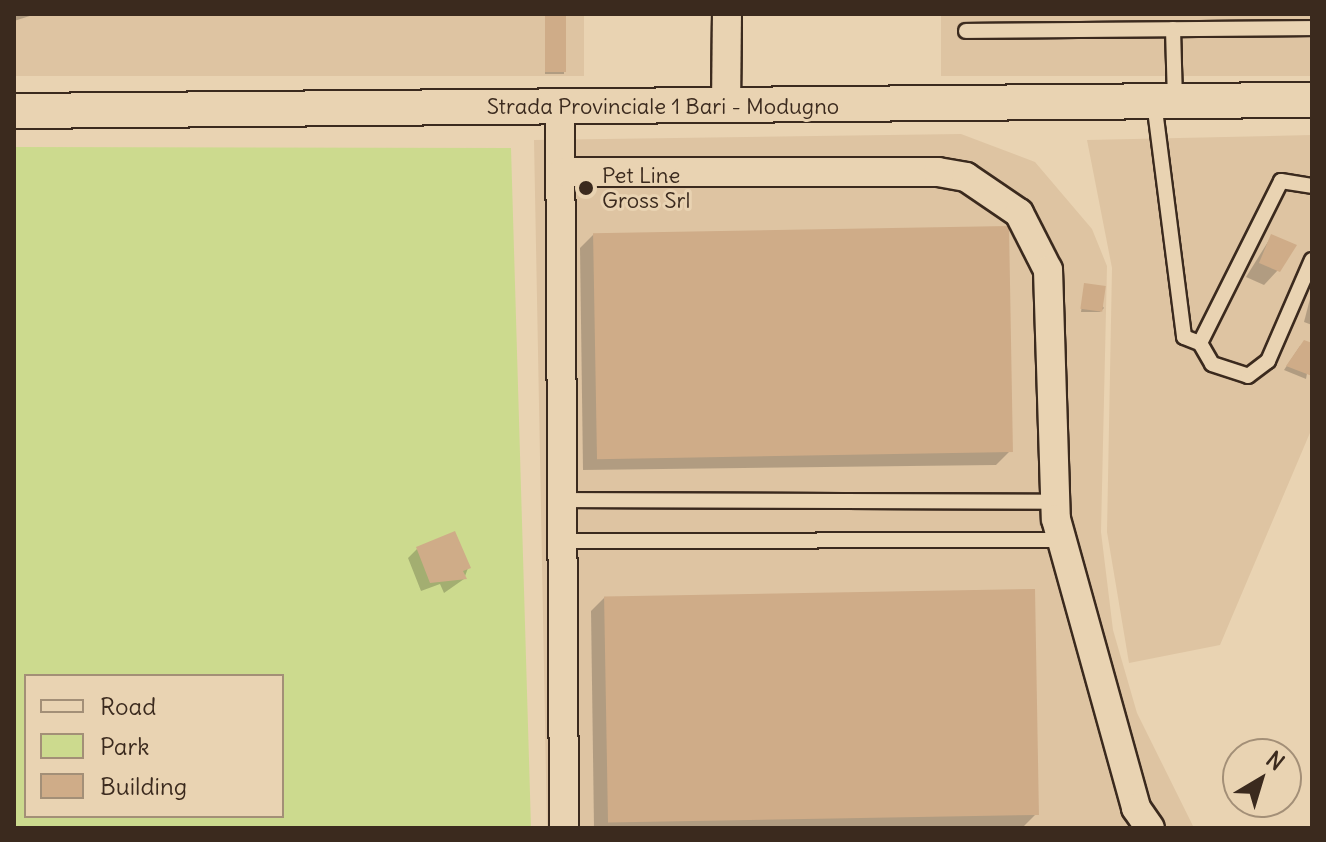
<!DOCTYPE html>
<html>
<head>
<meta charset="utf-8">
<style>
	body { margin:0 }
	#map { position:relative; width:1326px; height:842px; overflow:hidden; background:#e9d3b2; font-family:Delius,sans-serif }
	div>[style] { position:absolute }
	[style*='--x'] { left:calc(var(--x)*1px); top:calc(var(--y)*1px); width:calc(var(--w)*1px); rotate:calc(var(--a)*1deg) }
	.built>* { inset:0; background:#dec4a2; transform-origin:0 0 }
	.green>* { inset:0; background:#ccda8e }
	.shadow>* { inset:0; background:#0003; transform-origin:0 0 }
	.building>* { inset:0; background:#cfac88; transform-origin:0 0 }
	.roads { filter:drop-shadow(2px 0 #3b2a1e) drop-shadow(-2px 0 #3b2a1e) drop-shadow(0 2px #3b2a1e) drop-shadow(0 -2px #3b2a1e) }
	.service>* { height:14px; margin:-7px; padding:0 7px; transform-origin:7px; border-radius:7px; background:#e9d3b2 }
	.minor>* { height:28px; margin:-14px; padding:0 14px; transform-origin:14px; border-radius:14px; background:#e9d3b2 }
	.tertiary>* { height:34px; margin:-17px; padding:0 17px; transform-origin:17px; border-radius:17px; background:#e9d3b2 }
	.dots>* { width:22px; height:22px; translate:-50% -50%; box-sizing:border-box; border:4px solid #e9d3b2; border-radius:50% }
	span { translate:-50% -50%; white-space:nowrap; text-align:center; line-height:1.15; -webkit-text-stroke:6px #e9d3b2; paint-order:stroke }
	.street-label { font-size:22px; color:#3b2a1e }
	.poi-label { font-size:22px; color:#3b2a1e }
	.left { translate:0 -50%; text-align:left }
	.frame { position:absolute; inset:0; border:16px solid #3b2a1e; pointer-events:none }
	.legend { position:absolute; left:24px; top:674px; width:260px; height:144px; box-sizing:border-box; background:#e9d3b2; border:2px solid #a38f77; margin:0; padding:10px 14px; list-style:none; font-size:24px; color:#3b2a1e }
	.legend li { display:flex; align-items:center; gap:16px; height:40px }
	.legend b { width:40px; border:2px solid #a38f77 }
	.north { position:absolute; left:1222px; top:738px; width:80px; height:80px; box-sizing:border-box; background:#e9d3b2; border:2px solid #a38f77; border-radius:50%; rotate:38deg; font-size:22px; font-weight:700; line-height:32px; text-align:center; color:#3b2a1e }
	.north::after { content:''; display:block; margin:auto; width:28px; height:36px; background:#3b2a1e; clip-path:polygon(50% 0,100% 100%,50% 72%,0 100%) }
</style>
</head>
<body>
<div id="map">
	<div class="built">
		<div style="left:14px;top:14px;width:570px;height:62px"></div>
		<div style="left:941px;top:14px;width:371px;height:62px"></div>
		<div style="clip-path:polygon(961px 134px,1035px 162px,1092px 229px,1107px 266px,1101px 532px,1113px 630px,1137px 713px,1194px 828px,547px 828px,534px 140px)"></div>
		<div style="clip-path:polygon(1312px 135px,1312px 428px,1220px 645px,1129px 663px,1107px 532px,1112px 268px,1087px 140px)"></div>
	</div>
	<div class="green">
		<div style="clip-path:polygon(evenodd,14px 147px,511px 148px,531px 828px,14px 828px,14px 147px,26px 676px,282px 676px,282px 816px,26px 816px,26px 676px)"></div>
	</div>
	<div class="shadow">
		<div style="clip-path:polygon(14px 14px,36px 14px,14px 21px)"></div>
		<div style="left:545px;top:14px;width:19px;height:60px"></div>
		<div style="clip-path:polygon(594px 234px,1010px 451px,996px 465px,583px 470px,580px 248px)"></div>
		<div style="clip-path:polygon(1271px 237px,1278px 270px,1264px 285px,1246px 277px)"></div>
		<div style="clip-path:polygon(1085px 285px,1104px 308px,1100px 312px,1081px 312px)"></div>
		<div style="clip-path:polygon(1312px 291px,1312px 325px,1304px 322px)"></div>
		<div style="clip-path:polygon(1312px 345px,1306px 379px,1284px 370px,1300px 346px)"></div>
		<div style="clip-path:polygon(417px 549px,468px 568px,464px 579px,444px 593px,440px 584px,421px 591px,408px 558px)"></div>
		<div style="clip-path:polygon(605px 597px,1036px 814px,1022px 828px,594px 828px,591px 611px)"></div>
	</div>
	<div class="building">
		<div style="left:545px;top:14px;width:21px;height:58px"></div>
		<div style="left:1009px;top:226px;width:226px;height:416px;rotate:89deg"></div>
		<div style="clip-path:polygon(1271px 234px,1297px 245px,1280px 272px,1259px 263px)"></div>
		<div style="left:1084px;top:283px;width:22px;height:26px;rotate:8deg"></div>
		<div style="clip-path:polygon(1304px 340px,1312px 343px,1312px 376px,1286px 366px)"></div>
		<div style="clip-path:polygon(455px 531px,471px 568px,463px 571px,467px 579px,430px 583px,416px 547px)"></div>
		<div style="left:1035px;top:589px;width:226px;height:431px;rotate:89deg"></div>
	</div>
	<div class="roads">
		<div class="service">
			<div style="--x:1173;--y:29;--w:72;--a:88.4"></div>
			<div style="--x:966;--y:31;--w:346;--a:-0.5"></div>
			<div style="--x:1154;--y:102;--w:237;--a:82.7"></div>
			<div style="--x:1184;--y:337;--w:17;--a:21"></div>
			<div style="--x:1200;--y:343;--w:24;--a:60"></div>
			<div style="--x:1212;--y:364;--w:38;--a:18"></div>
			<div style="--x:1248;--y:376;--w:25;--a:-37"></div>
			<div style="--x:1268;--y:361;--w:110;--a:-66.5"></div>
			<div style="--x:1200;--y:343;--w:181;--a:-63.4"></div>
			<div style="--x:1281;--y:181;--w:31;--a:9"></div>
			<div style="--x:559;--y:500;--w:496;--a:0.2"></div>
			<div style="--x:560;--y:541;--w:502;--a:-0.11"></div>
		</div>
		<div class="minor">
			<div style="--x:726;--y:107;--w:93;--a:-89.4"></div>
			<div style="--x:560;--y:108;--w:720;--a:89.68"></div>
			<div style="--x:563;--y:172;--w:375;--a:0"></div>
			<div style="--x:938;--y:172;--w:28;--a:10"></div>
			<div style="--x:966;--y:177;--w:64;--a:34.2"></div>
			<div style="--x:1019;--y:213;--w:64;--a:63"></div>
			<div style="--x:1048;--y:270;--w:249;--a:88.2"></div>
			<div style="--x:1056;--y:519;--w:300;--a:74.5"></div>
			<div style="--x:1136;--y:808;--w:24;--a:55"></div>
		</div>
		<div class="tertiary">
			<div style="--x:14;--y:111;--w:1298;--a:-0.49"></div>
		</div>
	</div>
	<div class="dots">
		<div style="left:586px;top:188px;background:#3b2a1e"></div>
	</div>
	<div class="street-label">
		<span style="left:663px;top:107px">Strada Provinciale 1 Bari - Modugno</span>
	</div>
	<div class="poi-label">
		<span class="left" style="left:602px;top:188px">Pet Line<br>Gross Srl</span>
	</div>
	<div class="frame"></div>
	<ul class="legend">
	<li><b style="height:10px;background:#e9d3b2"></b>Road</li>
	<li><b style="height:22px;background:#ccda8e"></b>Park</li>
	<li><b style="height:22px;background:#cfac88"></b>Building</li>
	</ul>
	<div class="north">N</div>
</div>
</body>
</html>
